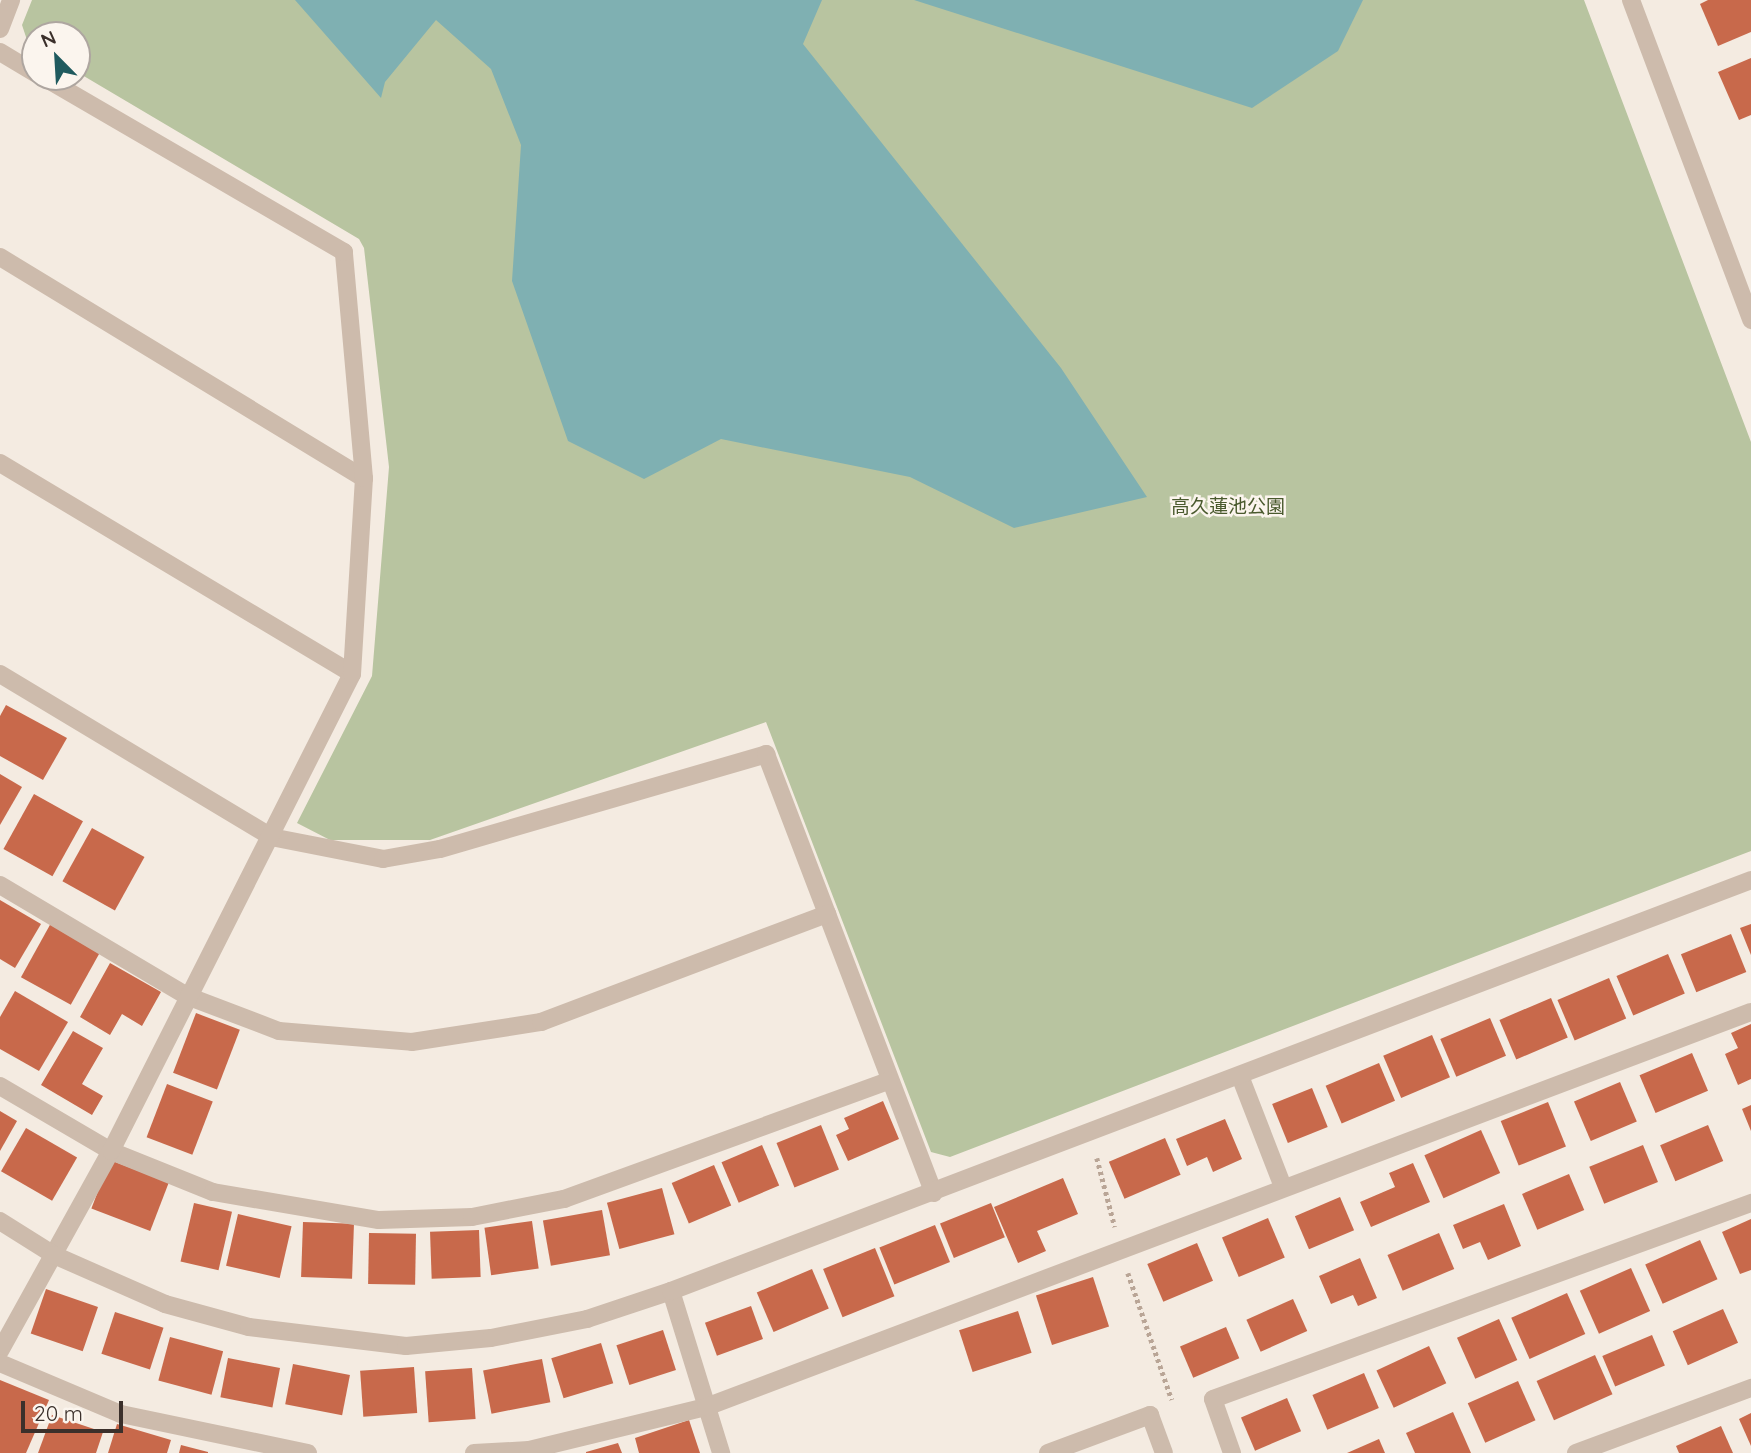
<!DOCTYPE html>
<html>
<head>
<meta charset="utf-8">
<style>
	body { margin:0 }
	#map { position:relative; width:1751px; height:1453px; overflow:hidden; background:#f4ebe1; font-family:Quicksand,"Noto Sans JP",sans-serif }
	div>[style] { position:absolute }
	[style*='--x'] { left:calc(var(--x)*1px); top:calc(var(--y)*1px); width:calc(var(--w)*1px); rotate:calc(var(--a)*1deg) }
	.green>* { inset:0; background:#b8c4a0 }
	.water>* { inset:0; background:#7fb0b2 }
	.building>* { inset:0; background:#c8694b; transform-origin:0 0 }
	.path>* { height:4.5px; margin-top:-2.25px; transform-origin:0; background:repeating-linear-gradient(90deg,#b9a596 0 3.5px,transparent 0 7px) }
	.minor>* { height:18px; margin:-9px; padding:0 9px; transform-origin:9px; border-radius:9px; background:#cdbbac }
	.tertiary>* { height:18px; margin:-9px; padding:0 9px; transform-origin:9px; border-radius:9px; background:#cdbbac }
	span { translate:-50% -50%; white-space:nowrap; text-align:center; line-height:1.15; -webkit-text-stroke:5px #fbf5ee; paint-order:stroke }
	.park-label { font-size:19px; color:#4a5a2e }
	.north { position:absolute; left:21px; top:21px; width:70px; height:70px; box-sizing:border-box; background:#fbf5ee; border:2px solid #aea6a0; border-radius:50%; rotate:336deg; font-size:19px; font-weight:700; line-height:28px; text-align:center; color:#3b302b }
	.north::after { content:''; display:block; margin:auto; width:24px; height:32px; background:#1f5a5e; clip-path:polygon(50% 0,100% 100%,50% 72%,0 100%) }
	.scale { position:absolute; left:21px; top:1401px; width:102px; height:32px; box-sizing:border-box; border:4px solid #3b302b; border-top:0; padding-left:9px; font-size:21px; line-height:24px; white-space:nowrap; color:#3b302b; -webkit-text-stroke:5px #fbf5ee; paint-order:stroke }
</style>
</head>
<body>
<div id="map">
	<div class="green">
		<div style="clip-path:polygon(32px 0,1584px 0,1751px 442px,1751px 851px,950px 1157px,931px 1152px,766px 722px,430px 840px,330px 840px,297px 823px,372px 676px,389px 467px,364px 248px,359px 239px,77px 72px,77px 35px,35px 35px,35px 47px,28px 43px,22px 25px)"></div>
	</div>
	<div class="water">
		<div style="clip-path:polygon(295px 0,822px 0,803px 44px,1061px 368px,1147px 497px,1014px 528px,910px 477px,721px 439px,644px 479px,568px 441px,512px 281px,521px 145px,491px 69px,436px 20px,385px 82px,381px 98px)"></div>
		<div style="clip-path:polygon(914px 0,1363px 0,1338px 51px,1252px 108px)"></div>
	</div>
	<div class="building">
		<div style="clip-path:polygon(1708px 0,1751px 0,1751px 32px,1718px 46px,1700px 4px)"></div>
		<div style="clip-path:polygon(1751px 58px,1751px 115px,1739px 120px,1718px 72px)"></div>
		<div style="clip-path:polygon(6px 705px,67px 738px,43px 780px,0 756px,0 716px)"></div>
		<div style="clip-path:polygon(0 774px,22px 787px,0 825px)"></div>
		<div style="left:34px;top:794px;width:56px;height:63px;rotate:29deg"></div>
		<div style="left:92px;top:828px;width:60px;height:61px;rotate:29deg"></div>
		<div style="clip-path:polygon(0 900px,41px 924px,15px 968px,0 959px)"></div>
		<div style="left:51px;top:923px;width:57px;height:62px;rotate:29deg"></div>
		<div style="clip-path:polygon(1751px 924px,1751px 955px,1740px 928px)"></div>
		<div style="left:1731px;top:934px;width:41px;height:54px;rotate:68deg"></div>
		<div style="left:1668px;top:954px;width:43px;height:56px;rotate:67deg"></div>
		<div style="clip-path:polygon(110px 963px,161px 992px,142px 1026px,122px 1014px,110px 1035px,80px 1017px)"></div>
		<div style="left:1609px;top:978px;width:44px;height:56px;rotate:67deg"></div>
		<div style="clip-path:polygon(15px 991px,68px 1022px,39px 1071px,0 1049px,0 1017px)"></div>
		<div style="left:1551px;top:998px;width:43px;height:56px;rotate:67deg"></div>
		<div style="left:196px;top:1013px;width:47px;height:64px;rotate:21deg"></div>
		<div style="left:1490px;top:1018px;width:41px;height:54px;rotate:67deg"></div>
		<div style="clip-path:polygon(1751px 1024px,1751px 1079px,1738px 1085px,1725px 1054px,1738px 1048px,1731px 1033px)"></div>
		<div style="clip-path:polygon(73px 1031px,103px 1048px,82px 1084px,103px 1096px,92px 1115px,41px 1085px)"></div>
		<div style="left:1432px;top:1035px;width:46px;height:53px;rotate:67deg"></div>
		<div style="left:1692px;top:1053px;width:41px;height:57px;rotate:67deg"></div>
		<div style="left:1379px;top:1063px;width:41px;height:58px;rotate:67deg"></div>
		<div style="left:1620px;top:1082px;width:43px;height:50px;rotate:67deg"></div>
		<div style="left:167px;top:1084px;width:49px;height:57px;rotate:21deg"></div>
		<div style="left:1312px;top:1088px;width:42px;height:43px;rotate:68deg"></div>
		<div style="clip-path:polygon(883px 1101px,899px 1139px,848px 1161px,836px 1135px,849px 1129px,844px 1118px)"></div>
		<div style="left:1548px;top:1102px;width:48px;height:51px;rotate:68deg"></div>
		<div style="clip-path:polygon(1751px 1105px,1751px 1131px,1742px 1109px)"></div>
		<div style="clip-path:polygon(0 1111px,17px 1121px,0 1151px)"></div>
		<div style="clip-path:polygon(1225px 1119px,1242px 1159px,1213px 1172px,1207px 1157px,1187px 1166px,1176px 1139px)"></div>
		<div style="left:821px;top:1125px;width:48px;height:48px;rotate:68deg"></div>
		<div style="left:1708px;top:1125px;width:39px;height:52px;rotate:67deg"></div>
		<div style="left:26px;top:1128px;width:59px;height:50px;rotate:30deg"></div>
		<div style="left:1481px;top:1130px;width:47px;height:62px;rotate:66deg"></div>
		<div style="left:1165px;top:1138px;width:40px;height:61px;rotate:67deg"></div>
		<div style="left:762px;top:1145px;width:44px;height:44px;rotate:67deg"></div>
		<div style="left:1643px;top:1145px;width:40px;height:58px;rotate:68deg"></div>
		<div style="left:110px;top:1160px;width:63px;height:52px;rotate:21deg"></div>
		<div style="clip-path:polygon(1413px 1163px,1430px 1202px,1371px 1227px,1360px 1202px,1395px 1187px,1389px 1173px)"></div>
		<div style="left:714px;top:1165px;width:44px;height:46px;rotate:67deg"></div>
		<div style="left:1569px;top:1174px;width:39px;height:51px;rotate:67deg"></div>
		<div style="clip-path:polygon(1063px 1178px,1078px 1214px,1037px 1231px,1046px 1251px,1018px 1263px,994px 1207px)"></div>
		<div style="left:662px;top:1188px;width:48px;height:57px;rotate:75deg"></div>
		<div style="left:1340px;top:1197px;width:36px;height:49px;rotate:67deg"></div>
		<div style="left:194px;top:1203px;width:39px;height:60px;rotate:13deg"></div>
		<div style="left:991px;top:1203px;width:37px;height:55px;rotate:68deg"></div>
		<div style="clip-path:polygon(1504px 1204px,1521px 1246px,1488px 1260px,1480px 1242px,1463px 1249px,1453px 1225px)"></div>
		<div style="left:602px;top:1210px;width:46px;height:60px;rotate:80deg"></div>
		<div style="left:238px;top:1214px;width:55px;height:53px;rotate:13deg"></div>
		<div style="left:1268px;top:1218px;width:43px;height:50px;rotate:67deg"></div>
		<div style="clip-path:polygon(1751px 1219px,1751px 1270px,1740px 1274px,1722px 1232px)"></div>
		<div style="left:532px;top:1221px;width:48px;height:48px;rotate:82deg"></div>
		<div style="left:303px;top:1222px;width:51px;height:55px;rotate:2deg"></div>
		<div style="left:935px;top:1225px;width:40px;height:60px;rotate:68deg"></div>
		<div style="left:479px;top:1230px;width:47px;height:49px;rotate:88deg"></div>
		<div style="left:369px;top:1233px;width:47px;height:51px;rotate:1deg"></div>
		<div style="left:1439px;top:1233px;width:39px;height:56px;rotate:67deg"></div>
		<div style="left:1700px;top:1240px;width:43px;height:60px;rotate:66deg"></div>
		<div style="left:1197px;top:1243px;width:41px;height:54px;rotate:67deg"></div>
		<div style="left:875px;top:1248px;width:52px;height:56px;rotate:68deg"></div>
		<div style="clip-path:polygon(1360px 1258px,1377px 1298px,1358px 1306px,1353px 1295px,1331px 1304px,1319px 1276px)"></div>
		<div style="left:1631px;top:1268px;width:47px;height:56px;rotate:66deg"></div>
		<div style="left:812px;top:1269px;width:43px;height:60px;rotate:67deg"></div>
		<div style="left:1093px;top:1277px;width:52px;height:60px;rotate:72deg"></div>
		<div style="left:46px;top:1289px;width:55px;height:47px;rotate:19deg"></div>
		<div style="left:1567px;top:1293px;width:45px;height:61px;rotate:66deg"></div>
		<div style="left:1293px;top:1299px;width:35px;height:51px;rotate:66deg"></div>
		<div style="left:751px;top:1306px;width:35px;height:49px;rotate:70deg"></div>
		<div style="left:1723px;top:1309px;width:37px;height:55px;rotate:66deg"></div>
		<div style="left:1018px;top:1311px;width:44px;height:62px;rotate:72deg"></div>
		<div style="left:115px;top:1312px;width:51px;height:44px;rotate:18deg"></div>
		<div style="left:1499px;top:1319px;width:45px;height:46px;rotate:66deg"></div>
		<div style="left:1226px;top:1327px;width:34px;height:50px;rotate:67deg"></div>
		<div style="left:663px;top:1330px;width:42px;height:49px;rotate:72deg"></div>
		<div style="left:1652px;top:1335px;width:33px;height:54px;rotate:67deg"></div>
		<div style="left:170px;top:1337px;width:55px;height:45px;rotate:15deg"></div>
		<div style="left:601px;top:1343px;width:42px;height:52px;rotate:73deg"></div>
		<div style="left:1429px;top:1346px;width:41px;height:58px;rotate:65deg"></div>
		<div style="left:1595px;top:1355px;width:43px;height:64px;rotate:66deg"></div>
		<div style="left:228px;top:1358px;width:53px;height:40px;rotate:11deg"></div>
		<div style="left:542px;top:1359px;width:44px;height:60px;rotate:79deg"></div>
		<div style="left:293px;top:1364px;width:58px;height:41px;rotate:11deg"></div>
		<div style="left:414px;top:1367px;width:46px;height:54px;rotate:86deg"></div>
		<div style="left:472px;top:1368px;width:51px;height:47px;rotate:86deg"></div>
		<div style="left:1364px;top:1373px;width:38px;height:56px;rotate:67deg"></div>
		<div style="clip-path:polygon(0 1380px,49px 1400px,26px 1453px,0 1453px)"></div>
		<div style="left:1518px;top:1381px;width:43px;height:55px;rotate:66deg"></div>
		<div style="left:1287px;top:1398px;width:36px;height:50px;rotate:67deg"></div>
		<div style="clip-path:polygon(1453px 1412px,1471px 1453px,1415px 1453px,1406px 1433px)"></div>
		<div style="clip-path:polygon(1751px 1413px,1751px 1446px,1739px 1419px)"></div>
		<div style="clip-path:polygon(52px 1415px,103px 1432px,96px 1453px,38px 1453px)"></div>
		<div style="clip-path:polygon(689px 1420px,700px 1453px,639px 1453px,635px 1438px)"></div>
		<div style="clip-path:polygon(117px 1424px,171px 1440px,167px 1453px,108px 1453px)"></div>
		<div style="clip-path:polygon(1721px 1426px,1733px 1453px,1679px 1453px,1676px 1446px)"></div>
		<div style="clip-path:polygon(1379px 1439px,1385px 1453px,1347px 1453px)"></div>
		<div style="clip-path:polygon(618px 1443px,622px 1453px,586px 1453px,586px 1452px)"></div>
		<div style="clip-path:polygon(181px 1445px,208px 1452px,208px 1453px,179px 1453px)"></div>
	</div>
	<div class="path">
		<div style="--x:1097;--y:1158;--w:71;--a:75.4"></div>
		<div style="--x:1128;--y:1273;--w:134;--a:70.9"></div>
	</div>
	<div class="minor">
		<div style="--x:0;--y:29;--w:31;--a:-69"></div>
		<div style="--x:0;--y:52;--w:41;--a:31"></div>
		<div style="--x:0;--y:257;--w:426;--a:31.3"></div>
		<div style="--x:0;--y:463;--w:410;--a:30.9"></div>
		<div style="--x:0;--y:674;--w:316;--a:31"></div>
		<div style="--x:271;--y:837;--w:114;--a:11.1"></div>
		<div style="--x:383;--y:859;--w:58;--a:-10"></div>
		<div style="--x:440;--y:849;--w:340;--a:-16.2"></div>
		<div style="--x:766;--y:754;--w:470;--a:69.1"></div>
		<div style="--x:0;--y:885;--w:217;--a:30.7"></div>
		<div style="--x:187;--y:996;--w:98;--a:20.8"></div>
		<div style="--x:279;--y:1031;--w:133;--a:4.7"></div>
		<div style="--x:412;--y:1042;--w:131;--a:-8.8"></div>
		<div style="--x:541;--y:1022;--w:306;--a:-20.7"></div>
		<div style="--x:1240;--y:1076;--w:119;--a:68.8"></div>
		<div style="--x:0;--y:1086;--w:129;--a:30.4"></div>
		<div style="--x:111;--y:1151;--w:110;--a:21.9"></div>
		<div style="--x:213;--y:1192;--w:168;--a:9.6"></div>
		<div style="--x:379;--y:1220;--w:93;--a:-1.8"></div>
		<div style="--x:472;--y:1217;--w:94;--a:-11.1"></div>
		<div style="--x:564;--y:1199;--w:346;--a:-20"></div>
		<div style="--x:671;--y:1291;--w:170;--a:72.8"></div>
		<div style="--x:0;--y:1351;--w:229;--a:-61"></div>
		<div style="--x:111;--y:1151;--w:534;--a:-63.2"></div>
		<div style="--x:352;--y:674;--w:196;--a:-86.5"></div>
		<div style="--x:364;--y:478;--w:227;--a:-95.1"></div>
		<div style="--x:344;--y:252;--w:348;--a:-149.8"></div>
		<div style="--x:0;--y:1363;--w:131;--a:22.9"></div>
		<div style="--x:121;--y:1414;--w:191;--a:11.8"></div>
		<div style="--x:474;--y:1453;--w:55;--a:-3.1"></div>
		<div style="--x:529;--y:1450;--w:182;--a:-13.7"></div>
		<div style="--x:706;--y:1407;--w:1117;--a:-20.71"></div>
		<div style="--x:1048;--y:1453;--w:109;--a:-20.4"></div>
		<div style="--x:1150;--y:1415;--w:40;--a:69.8"></div>
		<div style="--x:1232;--y:1453;--w:57;--a:-109.4"></div>
		<div style="--x:1213;--y:1399;--w:573;--a:-20.02"></div>
		<div style="--x:1576;--y:1453;--w:187;--a:-20.4"></div>
	</div>
	<div class="tertiary">
		<div style="--x:1631;--y:0;--w:342;--a:69.4"></div>
		<div style="--x:0;--y:1221;--w:64;--a:32.2"></div>
		<div style="--x:54;--y:1255;--w:121;--a:23.8"></div>
		<div style="--x:165;--y:1304;--w:87;--a:15.3"></div>
		<div style="--x:249;--y:1327;--w:158;--a:6.9"></div>
		<div style="--x:406;--y:1346;--w:85;--a:-5.4"></div>
		<div style="--x:491;--y:1338;--w:98;--a:-11.2"></div>
		<div style="--x:587;--y:1319;--w:89;--a:-18.4"></div>
		<div style="--x:671;--y:1291;--w:1156;--a:-20.83"></div>
	</div>
	<div class="park-label">
		<span style="left:1228px;top:507px">高久蓮池公園</span>
	</div>
	<div class="north">N</div>
	<div class="scale">20 m</div>
</div>
</body>
</html>
